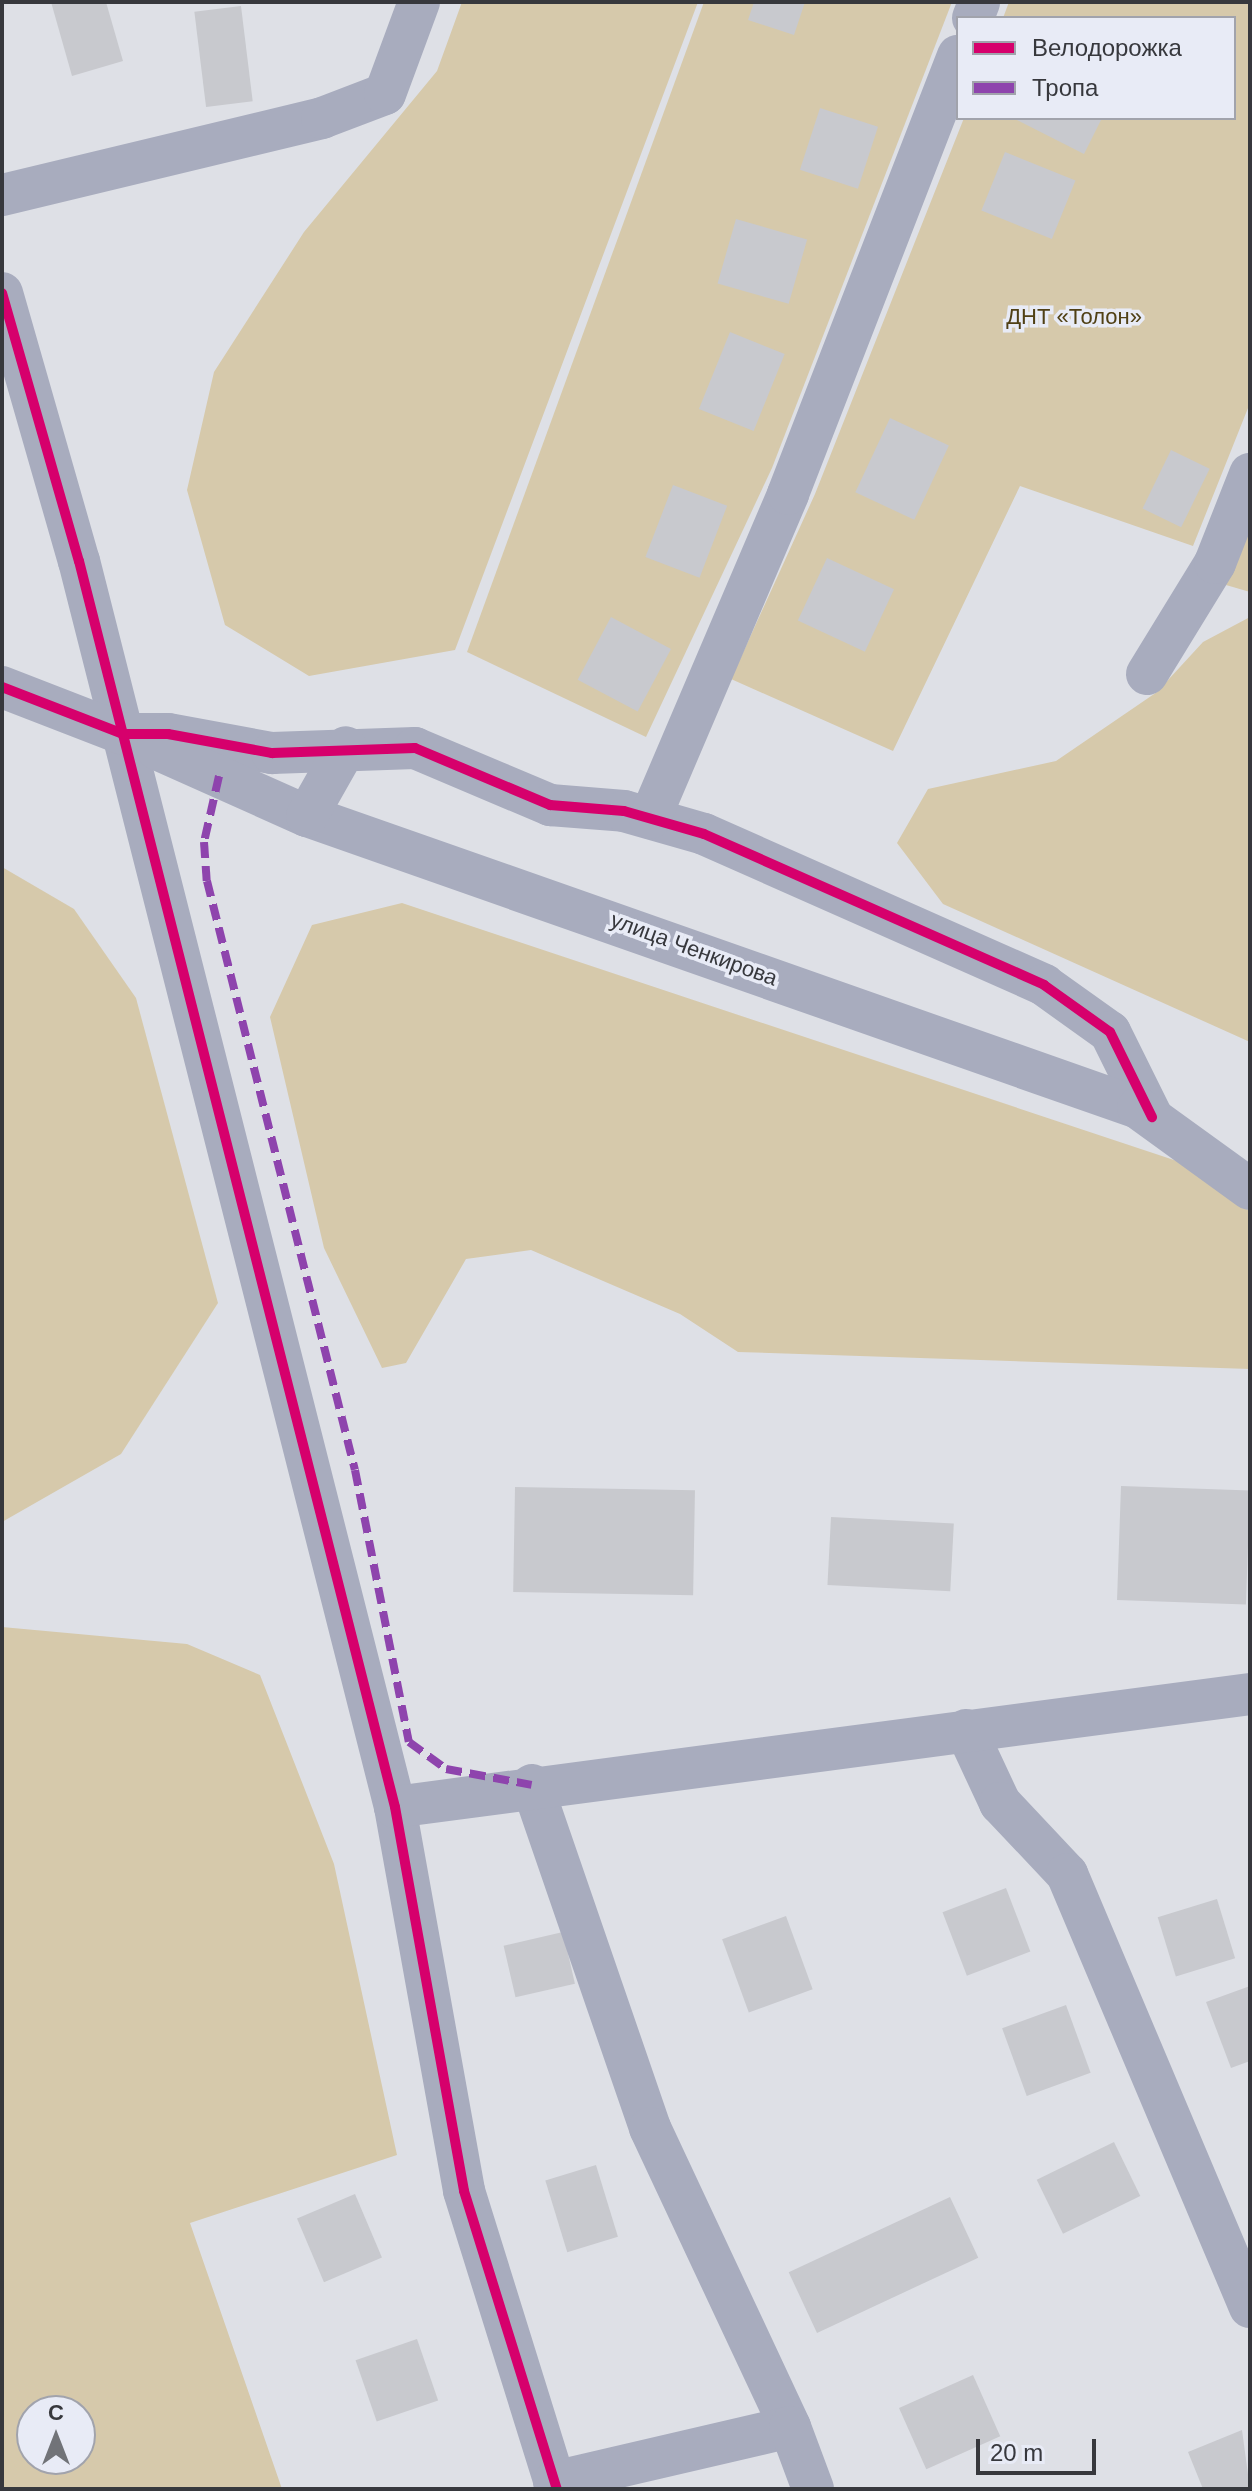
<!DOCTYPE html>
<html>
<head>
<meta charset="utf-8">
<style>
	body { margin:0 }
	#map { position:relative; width:1252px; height:2491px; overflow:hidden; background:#dee0e6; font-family:Helvetica,sans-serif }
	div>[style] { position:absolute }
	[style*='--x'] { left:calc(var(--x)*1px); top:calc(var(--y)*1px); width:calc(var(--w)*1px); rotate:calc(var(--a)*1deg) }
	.green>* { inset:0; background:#d6c9ab }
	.building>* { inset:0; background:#c8c9ce; transform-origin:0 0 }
	.minor>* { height:42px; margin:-21px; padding:0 21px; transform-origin:21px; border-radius:21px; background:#a8acbe }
	.quiet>* { height:8px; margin-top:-4px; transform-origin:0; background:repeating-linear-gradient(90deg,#8e44ad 0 16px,transparent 0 24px) }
	.cycleway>* { height:10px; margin:-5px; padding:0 5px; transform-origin:5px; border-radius:5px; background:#d6006c }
	span { translate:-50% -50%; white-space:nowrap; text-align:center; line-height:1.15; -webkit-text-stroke:7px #e8ebf6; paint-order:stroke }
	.park-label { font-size:22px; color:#504015 }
	.street-label { font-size:22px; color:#37383d }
	.frame { position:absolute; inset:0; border:4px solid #37383d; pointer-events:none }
	.legend { position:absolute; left:956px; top:16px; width:280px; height:104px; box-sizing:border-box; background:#e8ebf6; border:2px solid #a1a3ac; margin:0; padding:10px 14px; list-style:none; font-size:24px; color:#37383d }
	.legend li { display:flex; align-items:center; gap:16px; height:40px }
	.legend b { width:40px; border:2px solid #a1a3ac }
	.north { position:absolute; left:16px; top:2395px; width:80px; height:80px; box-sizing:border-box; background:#e8ebf6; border:2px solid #a1a3ac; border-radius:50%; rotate:0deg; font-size:22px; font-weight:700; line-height:32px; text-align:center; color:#37383d }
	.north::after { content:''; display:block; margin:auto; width:28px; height:36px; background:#717378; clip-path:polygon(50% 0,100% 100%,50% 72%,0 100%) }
	.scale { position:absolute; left:976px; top:2439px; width:120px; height:36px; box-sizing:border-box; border:4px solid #37383d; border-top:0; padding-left:10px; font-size:24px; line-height:28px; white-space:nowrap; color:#37383d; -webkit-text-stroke:6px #e8ebf6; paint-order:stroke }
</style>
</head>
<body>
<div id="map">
	<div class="green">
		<div style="clip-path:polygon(462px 2px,698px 2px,455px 650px,309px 676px,225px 625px,187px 490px,214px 372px,304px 232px,437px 71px)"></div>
		<div style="clip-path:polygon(704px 2px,952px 2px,772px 468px,646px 737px,467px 652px)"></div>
		<div style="clip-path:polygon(1009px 2px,1250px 2px,1250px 403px,1193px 546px,1020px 486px,893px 751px,731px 679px,815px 494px,964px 118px,1234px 118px,1234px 18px,1003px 18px)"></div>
		<div style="clip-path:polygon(1250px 525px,1250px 592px,1226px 585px)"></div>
		<div style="clip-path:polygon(1250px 617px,1250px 1042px,943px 904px,897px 843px,928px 789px,1056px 761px,1157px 692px,1203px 642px)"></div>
		<div style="clip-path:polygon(2px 867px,74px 909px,136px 998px,218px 1303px,121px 1454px,2px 1522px)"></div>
		<div style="clip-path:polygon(402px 903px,1201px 1169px,1250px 1212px,1250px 1369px,738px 1352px,680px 1314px,531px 1250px,466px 1259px,406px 1363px,382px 1368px,324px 1248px,270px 1017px,312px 925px)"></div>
		<div style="clip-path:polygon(evenodd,2px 1627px,187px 1644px,260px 1675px,334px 1864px,397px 2155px,190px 2223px,282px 2489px,2px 2489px,2px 1627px,80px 2411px,80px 2459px,32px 2459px,32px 2411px,80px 2411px)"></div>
	</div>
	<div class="building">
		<div style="clip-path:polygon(51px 2px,106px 2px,123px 61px,72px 76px)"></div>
		<div style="clip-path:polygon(754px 2px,805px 2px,794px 35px,748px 20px)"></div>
		<div style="left:241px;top:6px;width:96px;height:47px;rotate:83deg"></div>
		<div style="left:820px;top:108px;width:61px;height:65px;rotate:18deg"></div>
		<div style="clip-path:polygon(1013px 118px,1102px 118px,1084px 154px)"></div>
		<div style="left:1005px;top:152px;width:76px;height:63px;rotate:22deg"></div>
		<div style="left:736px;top:219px;width:74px;height:67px;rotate:16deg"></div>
		<div style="left:730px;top:332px;width:59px;height:83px;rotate:22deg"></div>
		<div style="left:890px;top:418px;width:65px;height:82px;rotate:25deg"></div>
		<div style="left:1171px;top:450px;width:43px;height:65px;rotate:26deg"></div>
		<div style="left:673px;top:485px;width:58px;height:77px;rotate:21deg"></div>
		<div style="left:827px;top:558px;width:74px;height:69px;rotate:25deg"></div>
		<div style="left:611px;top:617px;width:68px;height:71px;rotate:28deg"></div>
		<div style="left:1121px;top:1486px;width:129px;height:114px;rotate:2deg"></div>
		<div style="left:515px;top:1487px;width:180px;height:105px;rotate:1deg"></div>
		<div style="left:831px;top:1517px;width:123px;height:68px;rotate:3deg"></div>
		<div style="left:1006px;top:1888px;width:68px;height:68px;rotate:69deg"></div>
		<div style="left:1217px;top:1899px;width:62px;height:62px;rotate:73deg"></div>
		<div style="left:786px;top:1916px;width:78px;height:68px;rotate:70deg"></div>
		<div style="left:563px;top:1932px;width:53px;height:61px;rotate:77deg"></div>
		<div style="clip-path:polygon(1250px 1986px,1250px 2061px,1231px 2068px,1206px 2002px)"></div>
		<div style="left:1066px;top:2005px;width:72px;height:68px;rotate:70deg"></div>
		<div style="left:1114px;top:2142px;width:60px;height:86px;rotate:64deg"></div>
		<div style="left:596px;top:2165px;width:75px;height:53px;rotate:73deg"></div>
		<div style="left:355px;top:2194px;width:69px;height:63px;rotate:67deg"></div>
		<div style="left:950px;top:2197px;width:67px;height:178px;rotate:65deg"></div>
		<div style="left:417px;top:2339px;width:65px;height:65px;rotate:71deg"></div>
		<div style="left:973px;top:2375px;width:67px;height:81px;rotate:66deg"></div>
		<div style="clip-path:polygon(1242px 2430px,1250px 2489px,1203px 2489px,1188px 2452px)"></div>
	</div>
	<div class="minor">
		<div style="--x:973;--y:18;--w:17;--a:-69"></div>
		<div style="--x:2;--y:195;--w:329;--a:-13.5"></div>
		<div style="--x:322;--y:118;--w:67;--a:-20.9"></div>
		<div style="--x:385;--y:94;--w:98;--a:-69.7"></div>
		<div style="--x:2;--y:293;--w:279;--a:74"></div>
		<div style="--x:79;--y:561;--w:1285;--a:75.77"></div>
		<div style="--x:395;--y:1807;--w:390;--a:79.8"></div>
		<div style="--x:464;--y:2191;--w:312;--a:72.7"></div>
		<div style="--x:1147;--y:674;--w:130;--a:-58.5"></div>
		<div style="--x:1215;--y:563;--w:96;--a:-68.5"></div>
		<div style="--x:2;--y:687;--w:130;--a:21.2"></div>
		<div style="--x:123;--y:734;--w:45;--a:0"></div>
		<div style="--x:168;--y:734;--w:106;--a:10.4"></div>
		<div style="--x:272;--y:753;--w:143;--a:-2"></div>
		<div style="--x:415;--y:748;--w:147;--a:22.9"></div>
		<div style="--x:550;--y:805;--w:74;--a:4.6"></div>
		<div style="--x:624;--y:811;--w:83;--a:16"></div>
		<div style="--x:704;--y:834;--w:372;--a:23.9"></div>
		<div style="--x:1044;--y:985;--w:81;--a:35.5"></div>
		<div style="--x:1110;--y:1032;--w:95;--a:63.7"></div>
		<div style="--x:157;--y:749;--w:164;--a:24.1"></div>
		<div style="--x:307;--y:816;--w:881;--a:19.36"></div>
		<div style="--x:1138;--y:1108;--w:138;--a:35.9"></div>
		<div style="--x:307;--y:816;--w:79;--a:-60.5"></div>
		<div style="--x:650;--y:818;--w:352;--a:-66.9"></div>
		<div style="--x:788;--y:494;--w:470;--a:-68.8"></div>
		<div style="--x:966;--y:1730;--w:81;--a:65"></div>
		<div style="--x:1000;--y:1803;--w:98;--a:46.7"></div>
		<div style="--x:1067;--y:1874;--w:470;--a:67.1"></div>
		<div style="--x:532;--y:1785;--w:363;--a:71"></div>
		<div style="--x:650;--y:2128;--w:330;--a:64.9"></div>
		<div style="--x:395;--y:1807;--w:862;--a:-7.53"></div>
		<div style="--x:554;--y:2482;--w:242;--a:-13.1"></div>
		<div style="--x:790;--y:2427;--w:66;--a:69.6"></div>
	</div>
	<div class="quiet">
		<div style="--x:219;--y:776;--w:68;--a:102.8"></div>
		<div style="--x:204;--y:842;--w:39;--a:86"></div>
		<div style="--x:207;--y:881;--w:607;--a:75.9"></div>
		<div style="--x:355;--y:1470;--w:277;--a:78.8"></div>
		<div style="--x:409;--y:1742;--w:46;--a:36.1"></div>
		<div style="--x:446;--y:1769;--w:87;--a:10.5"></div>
	</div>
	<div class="cycleway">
		<div style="--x:2;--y:293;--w:279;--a:74"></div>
		<div style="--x:79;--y:561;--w:1285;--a:75.77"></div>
		<div style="--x:395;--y:1807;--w:390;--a:79.8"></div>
		<div style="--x:464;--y:2191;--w:312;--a:72.7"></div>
		<div style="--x:2;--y:687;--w:130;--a:21.2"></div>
		<div style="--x:123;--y:734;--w:45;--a:0"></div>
		<div style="--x:168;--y:734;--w:106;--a:10.4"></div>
		<div style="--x:272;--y:753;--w:143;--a:-2"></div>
		<div style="--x:415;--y:748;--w:147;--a:22.9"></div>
		<div style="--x:550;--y:805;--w:74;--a:4.6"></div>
		<div style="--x:624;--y:811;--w:83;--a:16"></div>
		<div style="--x:704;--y:834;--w:372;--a:23.9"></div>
		<div style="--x:1044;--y:985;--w:81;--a:35.5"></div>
		<div style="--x:1110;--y:1032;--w:95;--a:63.7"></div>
	</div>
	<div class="park-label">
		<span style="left:1074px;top:317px">ДНТ «Толон»</span>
	</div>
	<div class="street-label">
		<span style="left:694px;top:949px;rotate:20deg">улица Ченкирова</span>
	</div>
	<div class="frame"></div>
	<ul class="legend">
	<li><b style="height:10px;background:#d6006c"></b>Велодорожка</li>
	<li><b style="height:10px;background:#8e44ad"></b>Тропа</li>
	</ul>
	<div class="north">С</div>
	<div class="scale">20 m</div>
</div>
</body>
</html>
